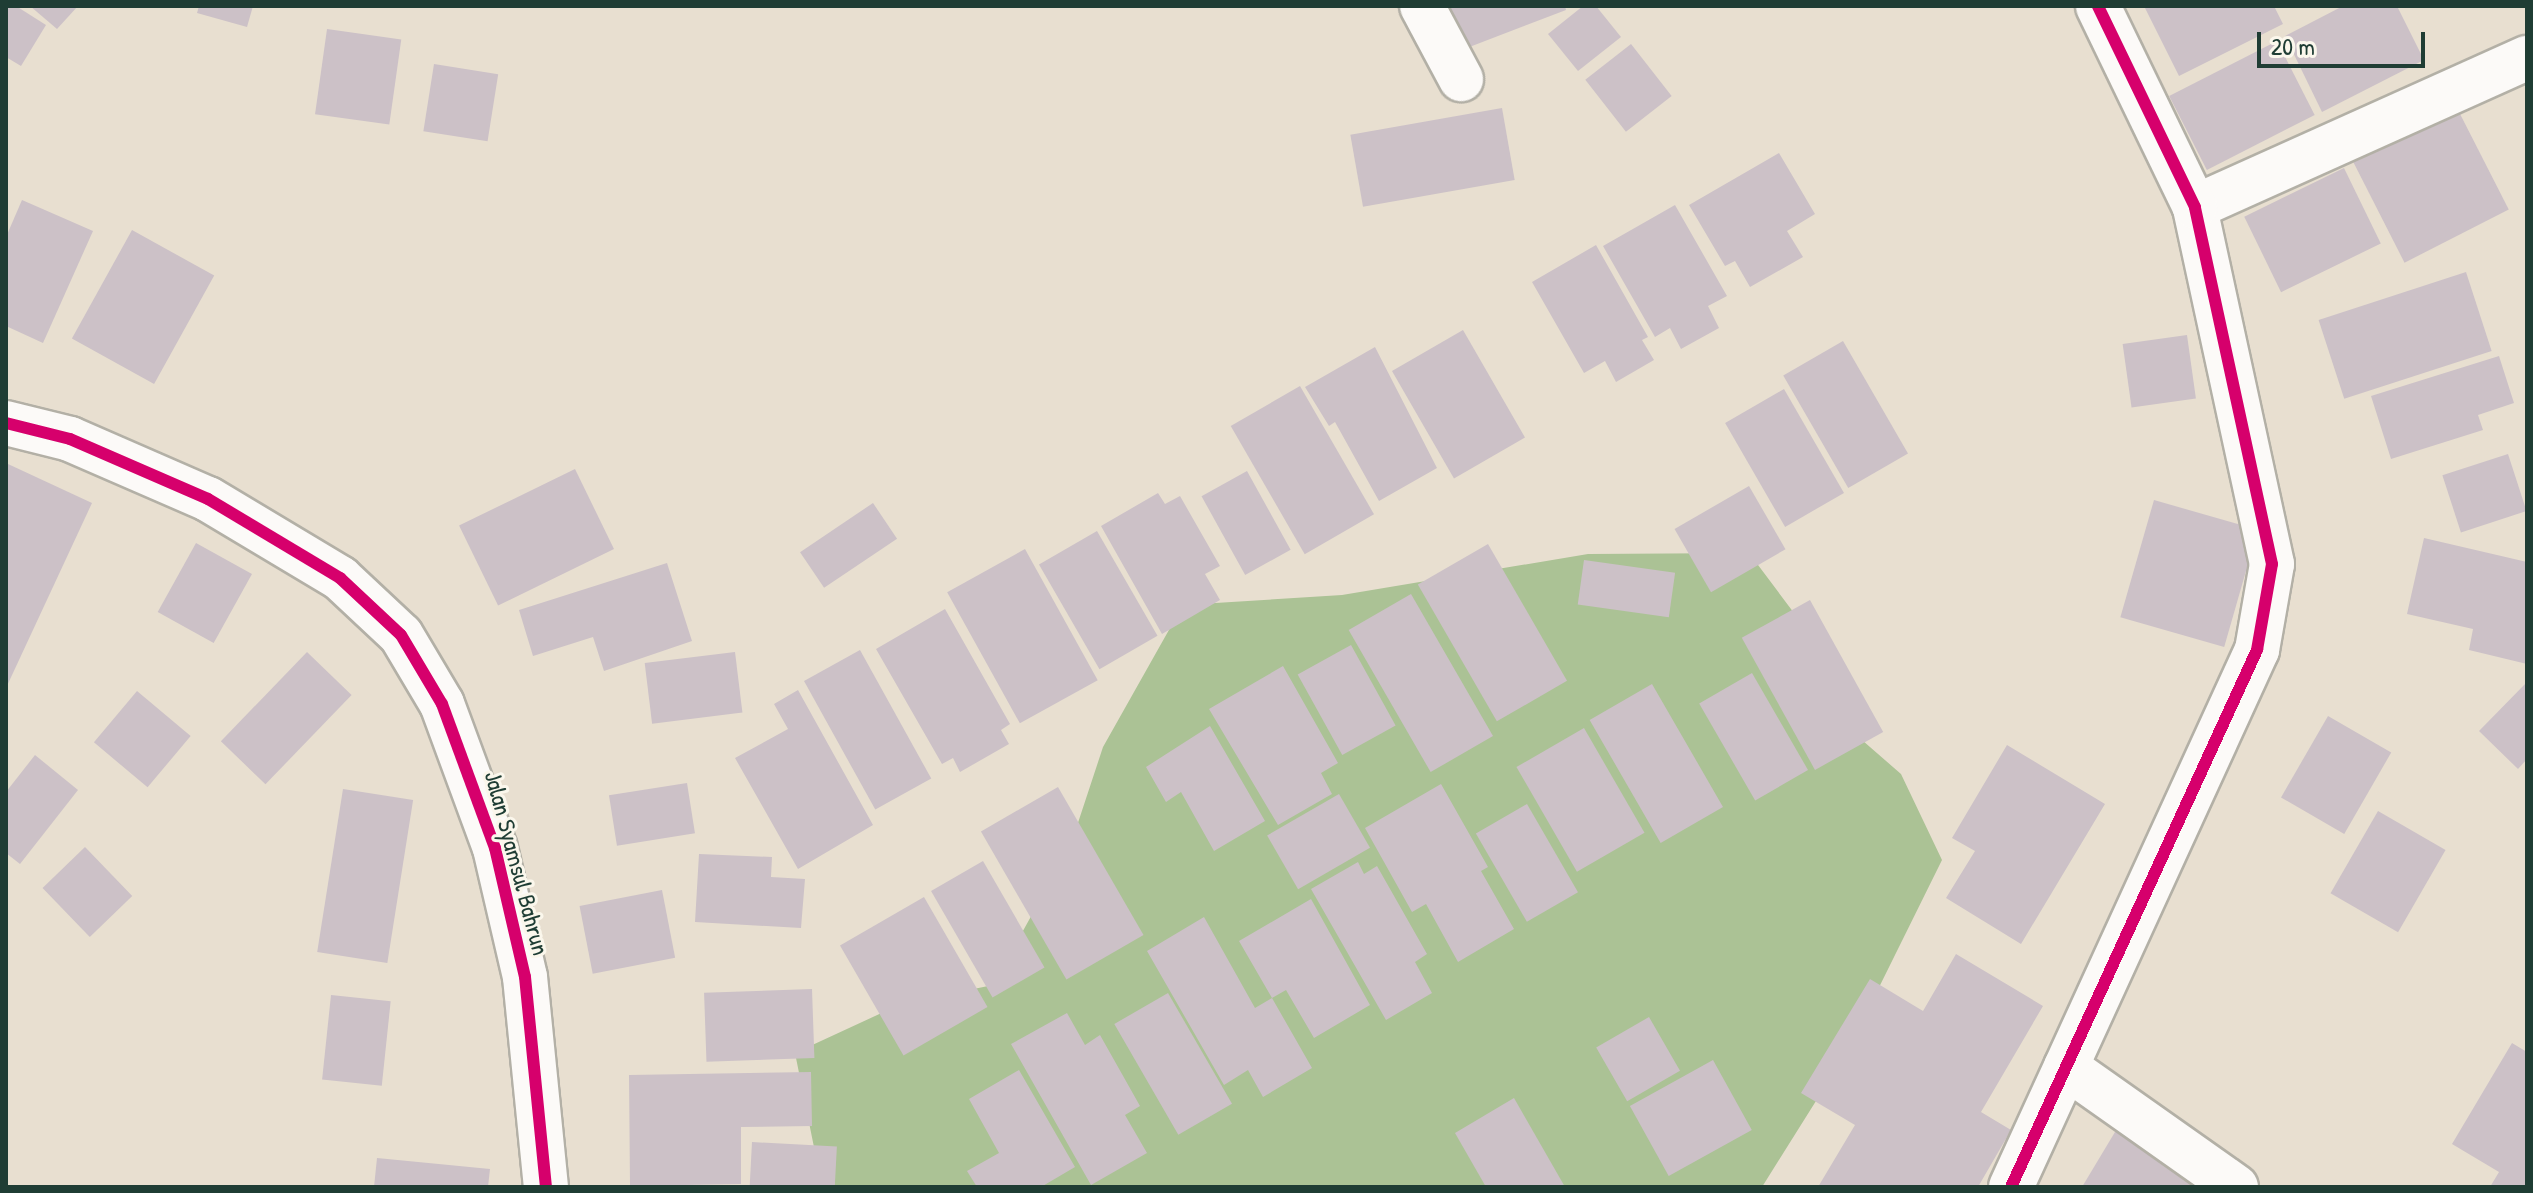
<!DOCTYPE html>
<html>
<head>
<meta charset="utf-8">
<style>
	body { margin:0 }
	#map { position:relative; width:2533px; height:1193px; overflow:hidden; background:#e8dfd0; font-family:"Patrick Hand",sans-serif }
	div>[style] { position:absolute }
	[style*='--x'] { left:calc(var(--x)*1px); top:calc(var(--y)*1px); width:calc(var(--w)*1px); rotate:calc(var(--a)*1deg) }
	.forest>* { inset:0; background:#abc295 }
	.building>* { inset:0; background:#ccc1c7; transform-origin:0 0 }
	.roads { filter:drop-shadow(2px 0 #b3b0a6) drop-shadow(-2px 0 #b3b0a6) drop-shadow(0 2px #b3b0a6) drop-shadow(0 -2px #b3b0a6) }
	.minor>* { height:44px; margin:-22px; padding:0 22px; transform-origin:22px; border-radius:22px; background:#fcfaf8 }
	.cycleway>* { height:12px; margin:-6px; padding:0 6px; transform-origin:6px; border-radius:6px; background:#d6006c }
	span { translate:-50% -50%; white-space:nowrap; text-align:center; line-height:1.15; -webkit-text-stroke:6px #fbf7ec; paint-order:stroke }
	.street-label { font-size:24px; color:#1f3d34 }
	.frame { position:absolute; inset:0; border:8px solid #1f3d34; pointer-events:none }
	.scale { position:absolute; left:2257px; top:32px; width:168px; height:36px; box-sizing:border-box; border:4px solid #1f3d34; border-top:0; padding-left:10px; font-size:24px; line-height:28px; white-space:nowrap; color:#1f3d34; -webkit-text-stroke:6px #fbf7ec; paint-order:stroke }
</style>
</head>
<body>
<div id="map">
	<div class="forest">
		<div style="clip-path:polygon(1749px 553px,1800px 621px,1847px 727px,1901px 774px,1942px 860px,1848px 1050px,1762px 1187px,817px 1187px,820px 1177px,795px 1053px,901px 1004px,993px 985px,1071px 844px,1103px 747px,1183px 605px,1342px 595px,1588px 554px)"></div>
	</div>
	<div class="building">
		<div style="clip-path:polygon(6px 6px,16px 6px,46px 25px,21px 66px,6px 57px)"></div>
		<div style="clip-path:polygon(30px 6px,78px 6px,57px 29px)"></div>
		<div style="clip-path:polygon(199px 6px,253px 6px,247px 27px,197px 13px)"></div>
		<div style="clip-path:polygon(1442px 6px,1565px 6px,1566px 10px,1459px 51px)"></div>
		<div style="clip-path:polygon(1583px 6px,1596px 6px,1621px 37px,1578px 71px,1548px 34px)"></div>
		<div style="clip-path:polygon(2144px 6px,2274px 6px,2283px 24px,2179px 76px)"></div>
		<div style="clip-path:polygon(2343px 6px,2397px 6px,2424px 60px,2322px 112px,2285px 36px)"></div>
		<div style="left:327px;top:29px;width:75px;height:86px;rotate:8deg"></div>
		<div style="left:2277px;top:41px;width:83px;height:121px;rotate:63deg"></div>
		<div style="left:1631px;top:44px;width:66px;height:58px;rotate:52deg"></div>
		<div style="left:434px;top:64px;width:65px;height:68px;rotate:9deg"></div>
		<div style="left:1502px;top:108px;width:73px;height:154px;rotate:80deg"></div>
		<div style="left:2457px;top:108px;width:114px;height:117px;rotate:63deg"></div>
		<div style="clip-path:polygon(1779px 153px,1815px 214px,1787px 231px,1803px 257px,1750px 287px,1735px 261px,1725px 266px,1689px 205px)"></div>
		<div style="left:2344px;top:168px;width:84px;height:111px;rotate:64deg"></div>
		<div style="clip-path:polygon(22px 200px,93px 231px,43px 343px,6px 326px,6px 237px)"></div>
		<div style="clip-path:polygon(1675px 205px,1727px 296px,1708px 306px,1719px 328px,1681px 349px,1670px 328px,1655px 337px,1603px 246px)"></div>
		<div style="left:132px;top:230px;width:94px;height:124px;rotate:29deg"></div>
		<div style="clip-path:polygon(1596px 245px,1648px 337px,1642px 340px,1654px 360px,1616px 382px,1605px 361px,1584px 373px,1532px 282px)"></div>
		<div style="left:2466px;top:272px;width:83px;height:155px;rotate:72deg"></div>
		<div style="left:1463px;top:330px;width:124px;height:82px;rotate:60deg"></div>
		<div style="left:2187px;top:335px;width:64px;height:65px;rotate:82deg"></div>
		<div style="left:1843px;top:341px;width:130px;height:69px;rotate:60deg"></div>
		<div style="clip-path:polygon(1375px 347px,1437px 468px,1379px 501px,1335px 422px,1329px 426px,1305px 387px)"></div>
		<div style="clip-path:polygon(2499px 356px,2514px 403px,2478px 415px,2483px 430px,2391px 459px,2371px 396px)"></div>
		<div style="left:1300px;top:386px;width:148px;height:80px;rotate:60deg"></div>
		<div style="left:1784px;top:389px;width:120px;height:68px;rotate:60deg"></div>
		<div style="left:2508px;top:454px;width:60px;height:69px;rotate:72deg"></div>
		<div style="clip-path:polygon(8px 464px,92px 503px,6px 688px,6px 468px)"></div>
		<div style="left:575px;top:469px;width:89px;height:129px;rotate:64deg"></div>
		<div style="left:1247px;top:471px;width:90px;height:52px;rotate:61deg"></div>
		<div style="left:1749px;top:486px;width:73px;height:86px;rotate:60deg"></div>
		<div style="clip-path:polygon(1158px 493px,1165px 504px,1180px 496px,1220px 566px,1205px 574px,1220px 600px,1162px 634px,1101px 526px)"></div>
		<div style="left:2154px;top:500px;width:108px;height:122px;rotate:16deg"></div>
		<div style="left:873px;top:503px;width:43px;height:88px;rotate:56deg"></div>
		<div style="left:1097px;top:531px;width:121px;height:67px;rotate:60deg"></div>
		<div style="clip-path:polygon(2424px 538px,2527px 562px,2527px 664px,2469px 650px,2473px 629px,2407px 614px)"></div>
		<div style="left:196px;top:543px;width:64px;height:79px;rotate:29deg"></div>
		<div style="left:1488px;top:544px;width:158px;height:81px;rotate:60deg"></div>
		<div style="left:1025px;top:549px;width:150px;height:89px;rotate:61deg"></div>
		<div style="left:1584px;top:560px;width:92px;height:45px;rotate:8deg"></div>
		<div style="clip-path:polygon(667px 563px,692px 641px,604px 671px,593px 637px,533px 656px,519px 610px)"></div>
		<div style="left:1411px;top:594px;width:164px;height:72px;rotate:60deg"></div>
		<div style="left:1810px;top:600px;width:151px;height:78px;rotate:61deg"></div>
		<div style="clip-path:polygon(945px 609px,1010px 724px,1001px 730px,1009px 744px,960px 772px,953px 758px,942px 764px,876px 649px)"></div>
		<div style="left:1351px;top:645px;width:92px;height:61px;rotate:61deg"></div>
		<div style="left:860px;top:650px;width:147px;height:64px;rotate:61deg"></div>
		<div style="left:307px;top:652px;width:62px;height:124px;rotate:44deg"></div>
		<div style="left:735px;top:652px;width:61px;height:91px;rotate:83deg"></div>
		<div style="clip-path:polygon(1283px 666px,1338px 763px,1321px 773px,1332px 794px,1278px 825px,1209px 709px)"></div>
		<div style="left:1752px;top:673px;width:112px;height:61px;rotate:60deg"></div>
		<div style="clip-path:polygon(2527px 682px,2527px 759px,2518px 769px,2479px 731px)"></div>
		<div style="left:1652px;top:684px;width:142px;height:72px;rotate:60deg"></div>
		<div style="clip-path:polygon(798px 690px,873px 825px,798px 869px,735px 758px,788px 729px,774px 704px)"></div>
		<div style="left:137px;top:691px;width:70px;height:67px;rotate:40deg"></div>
		<div style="left:2328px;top:716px;width:73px;height:94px;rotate:30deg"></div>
		<div style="clip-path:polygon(1210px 726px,1265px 821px,1214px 851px,1181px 792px,1166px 802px,1146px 767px)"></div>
		<div style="left:1584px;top:728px;width:121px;height:78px;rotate:60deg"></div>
		<div style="clip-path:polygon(2007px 745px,2105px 804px,2021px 944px,1946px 898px,1975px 851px,1952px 838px)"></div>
		<div style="clip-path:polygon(35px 755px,78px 790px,20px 864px,6px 853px,6px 792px)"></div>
		<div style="left:687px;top:783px;width:51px;height:79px;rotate:81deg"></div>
		<div style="clip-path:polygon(1441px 784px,1488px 867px,1481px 871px,1514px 929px,1458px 962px,1426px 904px,1412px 912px,1365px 828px)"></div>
		<div style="left:1058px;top:787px;width:171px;height:89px;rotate:60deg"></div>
		<div style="left:343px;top:789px;width:71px;height:165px;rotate:9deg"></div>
		<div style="left:1339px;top:794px;width:62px;height:83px;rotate:60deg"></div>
		<div style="left:1527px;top:804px;width:102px;height:59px;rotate:60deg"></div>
		<div style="left:2378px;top:811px;width:78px;height:95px;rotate:30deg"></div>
		<div style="left:85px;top:847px;width:68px;height:59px;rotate:46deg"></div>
		<div style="clip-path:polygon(699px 854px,772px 857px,771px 877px,805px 879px,801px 928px,695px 922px)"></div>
		<div style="left:983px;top:861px;width:123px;height:60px;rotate:60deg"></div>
		<div style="clip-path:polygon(1358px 862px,1364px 874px,1377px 866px,1427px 954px,1415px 962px,1432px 993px,1386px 1020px,1311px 889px)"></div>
		<div style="left:662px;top:890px;width:69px;height:84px;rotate:79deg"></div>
		<div style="left:924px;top:897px;width:127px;height:97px;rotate:60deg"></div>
		<div style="clip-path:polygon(1311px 899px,1370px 1005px,1314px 1038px,1286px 990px,1272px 998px,1312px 1068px,1263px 1097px,1248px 1070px,1224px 1085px,1147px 951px,1204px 917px,1255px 1008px,1272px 998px,1239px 941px)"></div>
		<div style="clip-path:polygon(1956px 954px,2043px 1006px,1981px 1112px,2011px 1130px,1978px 1187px,1818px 1187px,1855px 1125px,1801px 1093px,1870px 979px,1923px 1011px)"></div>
		<div style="left:812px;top:989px;width:69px;height:108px;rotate:88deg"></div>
		<div style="left:1168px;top:993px;width:128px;height:62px;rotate:60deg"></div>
		<div style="left:331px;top:995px;width:60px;height:85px;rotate:6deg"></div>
		<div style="clip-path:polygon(1067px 1013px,1085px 1045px,1100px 1035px,1140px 1106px,1125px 1115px,1147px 1153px,1091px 1185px,1011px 1044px)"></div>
		<div style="left:1649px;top:1017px;width:62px;height:61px;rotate:60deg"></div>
		<div style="clip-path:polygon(2512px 1043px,2527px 1052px,2527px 1187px,2490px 1187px,2499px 1172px,2452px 1144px)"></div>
		<div style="left:1713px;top:1060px;width:80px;height:95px;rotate:61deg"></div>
		<div style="clip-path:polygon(1019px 1070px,1075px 1167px,1041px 1187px,977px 1187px,967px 1171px,999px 1153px,969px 1099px)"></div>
		<div style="clip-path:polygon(811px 1072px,812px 1126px,741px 1127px,741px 1184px,630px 1186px,629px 1075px)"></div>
		<div style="clip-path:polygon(1514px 1098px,1565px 1187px,1486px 1187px,1455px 1133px)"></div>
		<div style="clip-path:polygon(2121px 1122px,2227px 1187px,2082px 1187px)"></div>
		<div style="left:752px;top:1142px;width:85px;height:45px;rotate:3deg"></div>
		<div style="clip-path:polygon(377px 1158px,490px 1169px,488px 1187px,374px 1187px)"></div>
	</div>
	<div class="roads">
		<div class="minor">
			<div style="--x:1422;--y:6;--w:83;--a:61.9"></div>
			<div style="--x:2195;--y:207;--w:364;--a:-24.2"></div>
			<div style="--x:6;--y:423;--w:66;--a:14"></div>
			<div style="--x:70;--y:439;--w:150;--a:23.5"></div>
			<div style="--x:208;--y:499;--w:154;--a:30.9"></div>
			<div style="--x:340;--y:578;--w:83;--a:43.1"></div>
			<div style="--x:401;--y:635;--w:80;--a:59.3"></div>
			<div style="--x:442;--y:704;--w:153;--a:69.8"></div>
			<div style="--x:495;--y:848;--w:132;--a:76.9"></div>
			<div style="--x:525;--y:977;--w:211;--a:84.3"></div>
			<div style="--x:2066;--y:1067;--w:208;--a:35.2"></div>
			<div style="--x:2011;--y:1187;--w:591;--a:-65.39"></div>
			<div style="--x:2257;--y:650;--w:87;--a:-80.1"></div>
			<div style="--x:2272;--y:564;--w:365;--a:-102.2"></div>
			<div style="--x:2195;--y:207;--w:223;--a:-115.8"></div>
		</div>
	</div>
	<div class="cycleway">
		<div style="--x:6;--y:423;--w:66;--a:14"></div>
		<div style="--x:70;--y:439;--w:150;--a:23.5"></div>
		<div style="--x:208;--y:499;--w:154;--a:30.9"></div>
		<div style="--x:340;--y:578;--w:83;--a:43.1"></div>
		<div style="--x:401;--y:635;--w:80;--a:59.3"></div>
		<div style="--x:442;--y:704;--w:153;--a:69.8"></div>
		<div style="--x:495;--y:848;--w:132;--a:76.9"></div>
		<div style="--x:525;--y:977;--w:211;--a:84.3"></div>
		<div style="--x:2011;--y:1187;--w:591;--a:-65.39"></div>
		<div style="--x:2257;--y:650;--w:87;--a:-80.1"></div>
		<div style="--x:2272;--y:564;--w:365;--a:-102.2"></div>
		<div style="--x:2195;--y:207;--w:223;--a:-115.8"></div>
	</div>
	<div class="street-label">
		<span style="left:517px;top:863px;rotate:75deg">Jalan Syamsul Bahrun</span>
	</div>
	<div class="frame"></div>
	<div class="scale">20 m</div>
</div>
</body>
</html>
